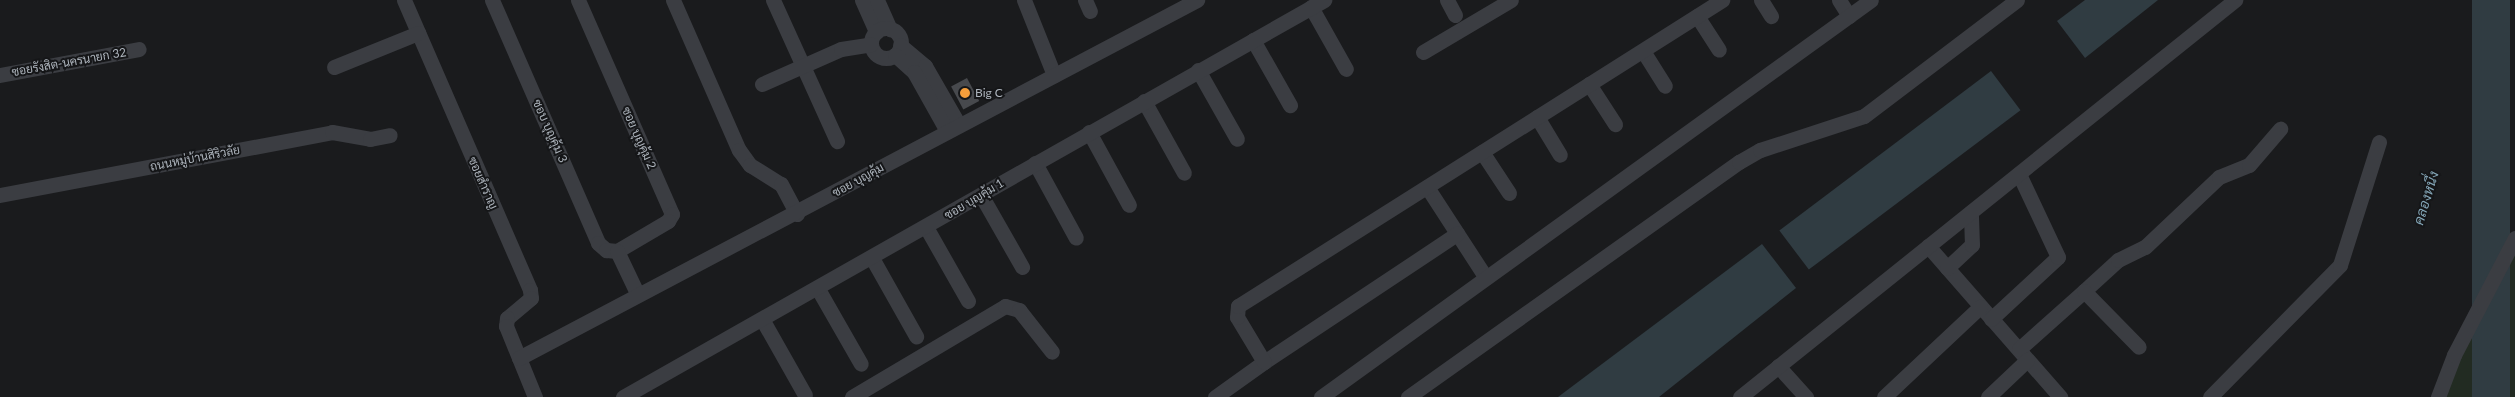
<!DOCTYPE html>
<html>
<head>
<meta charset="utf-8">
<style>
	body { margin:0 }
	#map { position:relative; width:2515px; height:397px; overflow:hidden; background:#1a1b1d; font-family:Lato,Sarabun,sans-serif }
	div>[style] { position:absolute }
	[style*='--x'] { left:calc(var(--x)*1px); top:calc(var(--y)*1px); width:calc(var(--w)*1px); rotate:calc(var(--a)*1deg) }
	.green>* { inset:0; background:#222b22 }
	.water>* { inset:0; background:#303c42; transform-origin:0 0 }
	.building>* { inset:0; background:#47494d; transform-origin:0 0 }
	.minor>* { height:15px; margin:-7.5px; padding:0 7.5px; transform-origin:7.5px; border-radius:7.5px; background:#3b3d42 }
	.minor>.ring { margin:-7.5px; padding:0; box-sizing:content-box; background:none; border:15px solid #3b3d42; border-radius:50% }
	.dots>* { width:14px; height:14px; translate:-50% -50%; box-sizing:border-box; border:2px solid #151618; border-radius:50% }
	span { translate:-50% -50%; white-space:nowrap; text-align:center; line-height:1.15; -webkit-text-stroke:4px #151618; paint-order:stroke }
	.street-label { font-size:12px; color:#adb4bc }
	.poi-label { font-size:12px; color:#adb4bc }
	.left { translate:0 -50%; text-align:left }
	.water-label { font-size:14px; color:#84a6b7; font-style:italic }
</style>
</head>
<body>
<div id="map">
	<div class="green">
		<div style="clip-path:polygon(2515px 245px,2515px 397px,2445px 397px,2466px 340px)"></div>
	</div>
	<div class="water">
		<div style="clip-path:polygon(2085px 0,2158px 0,2085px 58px,2057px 21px)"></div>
		<div style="left:2472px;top:0;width:38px;height:416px"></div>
		<div style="left:1991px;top:71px;width:49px;height:265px;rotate:53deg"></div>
		<div style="clip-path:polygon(1762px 244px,1796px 288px,1659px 397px,1558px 397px)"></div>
	</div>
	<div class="building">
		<div style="left:967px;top:78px;width:26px;height:18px;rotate:62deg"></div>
	</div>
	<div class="minor">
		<div style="--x:404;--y:0;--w:316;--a:66.5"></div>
		<div style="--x:530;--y:290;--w:8;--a:83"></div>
		<div style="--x:531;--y:298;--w:31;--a:140"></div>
		<div style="--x:507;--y:318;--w:8;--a:97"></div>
		<div style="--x:506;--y:326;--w:77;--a:67.8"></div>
		<div style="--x:492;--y:0;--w:265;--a:66.4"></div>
		<div style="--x:598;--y:243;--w:11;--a:41"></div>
		<div style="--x:606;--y:250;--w:11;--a:5"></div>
		<div style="--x:578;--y:0;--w:234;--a:66.3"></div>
		<div style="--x:672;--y:214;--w:8;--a:120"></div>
		<div style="--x:668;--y:221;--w:59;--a:149.5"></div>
		<div style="--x:673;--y:0;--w:164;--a:66.3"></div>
		<div style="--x:739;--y:150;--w:19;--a:54"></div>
		<div style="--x:750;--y:165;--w:36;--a:32"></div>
		<div style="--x:781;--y:184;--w:34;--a:62"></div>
		<div style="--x:773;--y:0;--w:155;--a:65.6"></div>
		<div style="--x:862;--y:0;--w:35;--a:66"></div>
		<div style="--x:877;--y:0;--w:32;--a:66"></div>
		<div style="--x:1024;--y:0;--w:81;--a:68.2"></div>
		<div style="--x:1085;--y:0;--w:12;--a:66"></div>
		<div style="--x:1447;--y:0;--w:17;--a:62"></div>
		<div style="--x:1761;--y:0;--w:19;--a:58"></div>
		<div style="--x:1839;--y:0;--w:19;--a:58"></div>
		<div style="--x:1311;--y:7;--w:71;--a:60.6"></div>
		<div style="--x:1697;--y:16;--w:40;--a:57.1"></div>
		<div class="ring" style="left:871px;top:28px;width:15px;height:15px"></div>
		<div style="--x:1253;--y:40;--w:75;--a:60.4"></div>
		<div style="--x:900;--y:45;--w:33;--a:40"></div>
		<div style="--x:925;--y:66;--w:68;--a:60"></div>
		<div style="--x:1643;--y:51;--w:41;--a:57.8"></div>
		<div style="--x:1423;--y:52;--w:102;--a:-30.6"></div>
		<div style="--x:895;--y:55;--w:25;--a:42"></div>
		<div style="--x:914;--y:72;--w:68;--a:60.8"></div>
		<div style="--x:334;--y:67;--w:91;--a:-22"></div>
		<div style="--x:1198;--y:70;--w:79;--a:60.5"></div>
		<div style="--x:0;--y:75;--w:141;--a:-10.6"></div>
		<div style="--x:762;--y:84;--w:86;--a:-23.9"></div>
		<div style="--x:841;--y:49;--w:30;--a:-9"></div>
		<div style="--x:1589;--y:84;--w:48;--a:57"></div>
		<div style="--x:1144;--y:101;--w:82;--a:60.9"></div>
		<div style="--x:1537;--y:117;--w:44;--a:58.8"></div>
		<div style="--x:1089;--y:132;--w:83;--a:61.3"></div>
		<div style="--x:1482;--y:152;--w:49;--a:56.6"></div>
		<div style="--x:1035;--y:163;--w:85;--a:61.3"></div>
		<div style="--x:1427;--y:187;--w:108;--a:57"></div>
		<div style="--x:0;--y:195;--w:338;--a:-10.7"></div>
		<div style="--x:332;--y:132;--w:39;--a:10"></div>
		<div style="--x:370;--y:139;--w:20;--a:-11"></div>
		<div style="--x:981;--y:195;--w:83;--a:60.3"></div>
		<div style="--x:926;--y:227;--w:85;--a:60.4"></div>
		<div style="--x:1928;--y:246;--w:201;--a:48.8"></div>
		<div style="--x:617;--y:251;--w:47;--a:64.5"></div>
		<div style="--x:872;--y:258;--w:90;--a:60.6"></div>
		<div style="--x:1947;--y:268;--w:34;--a:-43"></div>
		<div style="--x:1972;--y:245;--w:33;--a:-92"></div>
		<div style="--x:818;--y:289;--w:86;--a:60.2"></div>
		<div style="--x:2084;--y:291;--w:46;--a:-42.4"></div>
		<div style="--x:2118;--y:260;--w:30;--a:-26"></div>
		<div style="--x:2145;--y:247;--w:102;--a:-43.4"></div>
		<div style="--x:2219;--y:177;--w:32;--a:-22"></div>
		<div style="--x:2249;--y:165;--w:48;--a:-49.3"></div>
		<div style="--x:762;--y:319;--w:87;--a:60.5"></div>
		<div style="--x:1991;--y:319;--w:91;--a:-42.8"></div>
		<div style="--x:2058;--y:257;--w:92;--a:-115.2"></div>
		<div style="--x:2019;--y:349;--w:87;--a:-41.7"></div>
		<div style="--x:2084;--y:291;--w:78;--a:45.5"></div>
		<div style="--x:519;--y:358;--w:767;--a:-27.84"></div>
		<div style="--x:1264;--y:362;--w:232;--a:-33.6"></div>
		<div style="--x:1778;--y:366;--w:42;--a:47.9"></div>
		<div style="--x:623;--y:397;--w:806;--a:-29.52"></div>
		<div style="--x:852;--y:397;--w:178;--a:-30.7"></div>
		<div style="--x:1005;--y:306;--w:15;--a:16"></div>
		<div style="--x:1019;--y:310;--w:53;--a:51.8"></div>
		<div style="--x:1215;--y:397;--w:60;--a:-35.5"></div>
		<div style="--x:1264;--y:362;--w:52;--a:-121"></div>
		<div style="--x:1237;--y:317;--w:11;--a:-85"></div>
		<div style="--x:1238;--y:306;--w:573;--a:-32.3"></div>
		<div style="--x:1321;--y:397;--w:678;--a:-35.82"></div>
		<div style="--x:1408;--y:397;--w:406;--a:-35.4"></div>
		<div style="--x:1739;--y:162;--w:24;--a:-30"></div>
		<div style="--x:1760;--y:150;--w:109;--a:-18.1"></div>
		<div style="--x:1864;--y:116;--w:192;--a:-37.2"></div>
		<div style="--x:1740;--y:397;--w:635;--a:-38.73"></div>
		<div style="--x:1884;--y:397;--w:132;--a:-43.2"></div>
		<div style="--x:1988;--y:397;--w:54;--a:-43.5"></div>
		<div style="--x:2210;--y:397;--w:185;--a:-45.4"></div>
		<div style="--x:2340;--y:265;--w:129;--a:-72.4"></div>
		<div style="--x:2438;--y:397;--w:45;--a:-69.1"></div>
		<div style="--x:2454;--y:355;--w:132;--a:-62.5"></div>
	</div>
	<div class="dots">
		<div style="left:965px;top:93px;background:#f59e3b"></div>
	</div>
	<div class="street-label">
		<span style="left:69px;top:62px;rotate:-10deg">ซอยรังสิต-นครนายก 32</span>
		<span style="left:550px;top:131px;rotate:66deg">ซอบ บุญคุ้ม 3</span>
		<span style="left:639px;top:138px;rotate:66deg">ซอย บุญคุ้ม 2</span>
		<span style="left:195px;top:158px;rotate:-11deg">ถนนหมู่บ้านสิริวลัย</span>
		<span style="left:858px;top:180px;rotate:-29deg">ซอย บุญคุ้ม</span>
		<span style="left:483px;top:183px;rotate:66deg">ซอยสำราญ</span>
		<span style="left:974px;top:199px;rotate:-31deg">ซอย บุญคุ้ม 1</span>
	</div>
	<div class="poi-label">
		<span class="left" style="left:975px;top:93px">Big C</span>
	</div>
	<div class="water-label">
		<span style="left:2426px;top:198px;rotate:-73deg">คลองหนึ่ง</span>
	</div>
</div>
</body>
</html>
